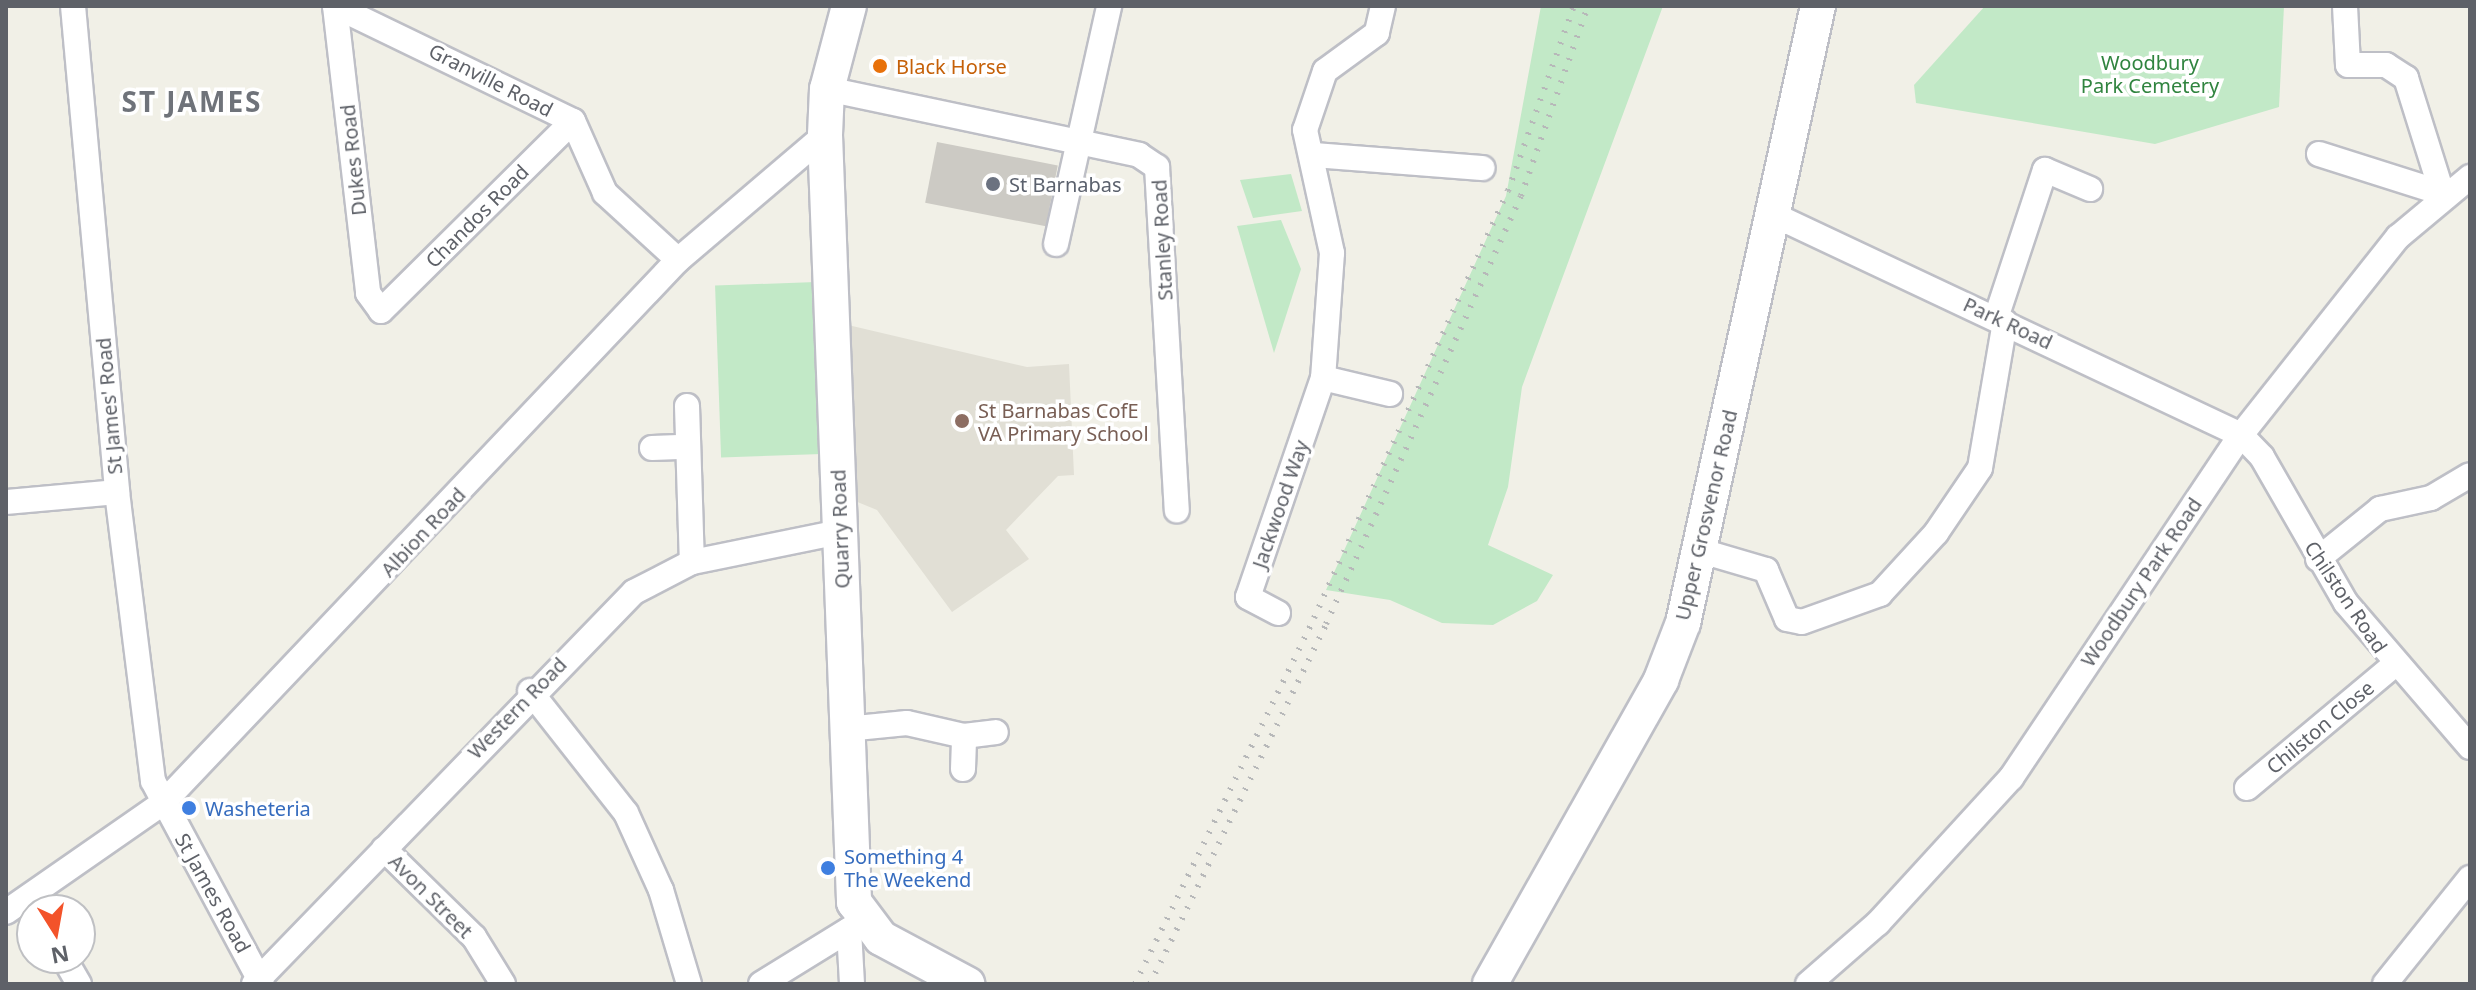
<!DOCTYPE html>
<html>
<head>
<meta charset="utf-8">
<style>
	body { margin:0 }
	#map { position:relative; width:2476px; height:990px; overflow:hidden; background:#f1f0e7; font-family:"Noto Sans",sans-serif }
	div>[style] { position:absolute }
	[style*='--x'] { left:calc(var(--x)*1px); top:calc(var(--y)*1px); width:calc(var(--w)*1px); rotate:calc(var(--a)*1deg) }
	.education>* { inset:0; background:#e1dfd5 }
	.green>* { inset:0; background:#c2e9c7; transform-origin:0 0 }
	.building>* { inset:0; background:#cccac4; transform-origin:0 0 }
	.roads { filter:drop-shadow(2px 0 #bebfc6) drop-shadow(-2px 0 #bebfc6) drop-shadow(0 2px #bebfc6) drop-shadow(0 -2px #bebfc6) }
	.street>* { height:24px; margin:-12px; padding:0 12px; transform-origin:12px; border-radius:12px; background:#fff }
	.secondary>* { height:34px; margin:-17px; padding:0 17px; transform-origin:17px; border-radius:17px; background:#fff }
	.rail>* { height:6px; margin-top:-3px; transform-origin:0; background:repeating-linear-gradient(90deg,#b7b8b9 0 2px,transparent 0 12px) }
	.dots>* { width:22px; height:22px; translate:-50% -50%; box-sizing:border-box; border:4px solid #fff; border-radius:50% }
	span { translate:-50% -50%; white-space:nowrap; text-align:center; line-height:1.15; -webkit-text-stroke:7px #fff; paint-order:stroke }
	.park-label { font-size:20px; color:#30843f }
	.food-label { font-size:20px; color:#c56008 }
	.left { translate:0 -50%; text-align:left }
	.street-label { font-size:20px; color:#5e6168 }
	.worship-label { font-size:20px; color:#5b616d }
	.education-label { font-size:20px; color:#785e54 }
	.shop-label { font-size:20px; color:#366cbe }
	.district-label { font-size:28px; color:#6f737a; font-weight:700; letter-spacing:2px }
	.frame { position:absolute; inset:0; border:8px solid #5e6168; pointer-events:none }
	.north { position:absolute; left:16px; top:894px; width:80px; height:80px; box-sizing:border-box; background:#fff; border:2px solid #bfc0c3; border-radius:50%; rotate:169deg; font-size:22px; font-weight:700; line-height:32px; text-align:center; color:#5e6168 }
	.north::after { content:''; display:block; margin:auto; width:28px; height:36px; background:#f3532a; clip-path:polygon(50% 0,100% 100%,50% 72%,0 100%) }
</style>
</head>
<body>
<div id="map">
	<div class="education">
		<div style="clip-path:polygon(848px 325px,1027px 367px,1069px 364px,1074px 475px,1058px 476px,1006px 530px,1029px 559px,952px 612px,877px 510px,855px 501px)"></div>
	</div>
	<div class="green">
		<div style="clip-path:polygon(1541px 6px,1663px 6px,1522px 387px,1508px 487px,1488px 545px,1553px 575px,1537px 601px,1493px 625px,1442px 623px,1390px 600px,1326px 590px,1506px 196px)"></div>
		<div style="clip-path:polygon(1985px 6px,2284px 6px,2279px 107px,2155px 144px,1916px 103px,1914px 85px)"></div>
		<div style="clip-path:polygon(1291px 174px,1302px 211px,1253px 218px,1240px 180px)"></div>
		<div style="clip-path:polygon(1281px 220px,1301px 269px,1274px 353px,1237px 226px)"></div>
		<div style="left:816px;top:282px;width:172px;height:101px;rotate:88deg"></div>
	</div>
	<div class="building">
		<div style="left:937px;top:142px;width:123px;height:62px;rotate:11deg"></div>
	</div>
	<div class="roads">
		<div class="street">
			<div style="--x:73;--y:6;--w:488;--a:84.8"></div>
			<div style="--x:117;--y:492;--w:291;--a:82.9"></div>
			<div style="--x:153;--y:781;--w:230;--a:61.8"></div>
			<div style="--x:335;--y:6;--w:289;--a:83.4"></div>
			<div style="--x:368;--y:293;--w:22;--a:54"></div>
			<div style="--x:381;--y:311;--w:270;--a:-44.7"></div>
			<div style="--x:335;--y:6;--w:264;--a:25.8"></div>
			<div style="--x:573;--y:121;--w:79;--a:66"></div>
			<div style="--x:605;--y:193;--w:99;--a:42.5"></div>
			<div style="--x:1383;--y:6;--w:28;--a:103"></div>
			<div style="--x:1377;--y:33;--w:64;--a:143.8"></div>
			<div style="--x:1325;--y:71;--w:62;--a:108.7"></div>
			<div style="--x:1305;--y:130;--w:126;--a:77.6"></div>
			<div style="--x:1332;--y:253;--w:125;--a:94.1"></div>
			<div style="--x:1323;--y:378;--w:69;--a:13.4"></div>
			<div style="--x:2345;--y:6;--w:59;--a:87.1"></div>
			<div style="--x:2348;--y:65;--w:38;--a:0"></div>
			<div style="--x:2386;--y:65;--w:24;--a:33"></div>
			<div style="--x:2406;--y:78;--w:121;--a:72.6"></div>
			<div style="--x:827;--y:89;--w:319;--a:11.9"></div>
			<div style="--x:1139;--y:155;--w:22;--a:34"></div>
			<div style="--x:1157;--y:167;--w:344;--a:86.7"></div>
			<div style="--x:2319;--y:154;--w:129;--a:17.6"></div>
			<div style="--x:1313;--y:155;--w:170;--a:4.4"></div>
			<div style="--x:1774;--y:215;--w:516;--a:25.22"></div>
			<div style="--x:2241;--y:435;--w:30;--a:46"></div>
			<div style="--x:2262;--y:457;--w:168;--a:60.1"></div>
			<div style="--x:2346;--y:603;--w:190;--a:49.3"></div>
			<div style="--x:1056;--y:244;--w:244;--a:-77.4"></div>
			<div style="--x:1996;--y:318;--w:156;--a:-71.7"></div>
			<div style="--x:2045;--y:170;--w:49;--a:22.9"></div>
			<div style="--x:687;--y:406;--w:156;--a:88.2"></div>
			<div style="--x:652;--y:448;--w:34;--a:-2"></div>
			<div style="--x:6;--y:502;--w:111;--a:-5.1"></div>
			<div style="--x:1698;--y:550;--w:71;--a:16.4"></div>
			<div style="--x:1766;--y:570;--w:53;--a:66.8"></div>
			<div style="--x:1787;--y:619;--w:15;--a:11"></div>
			<div style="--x:1802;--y:622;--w:83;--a:-19.7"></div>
			<div style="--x:1880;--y:594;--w:83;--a:-47.4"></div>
			<div style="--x:1936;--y:533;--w:78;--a:-55.9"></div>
			<div style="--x:1980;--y:468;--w:148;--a:-80.3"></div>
			<div style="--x:2318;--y:559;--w:80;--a:-38.9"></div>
			<div style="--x:2380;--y:509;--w:52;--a:-12.2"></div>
			<div style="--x:2431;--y:498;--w:45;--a:-30.5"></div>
			<div style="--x:1278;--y:613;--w:34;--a:-152"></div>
			<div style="--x:1248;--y:597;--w:231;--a:-71.1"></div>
			<div style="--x:530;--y:691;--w:155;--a:51.8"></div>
			<div style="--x:626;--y:813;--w:85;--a:65.6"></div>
			<div style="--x:661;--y:890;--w:98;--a:73.4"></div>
			<div style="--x:846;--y:729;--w:61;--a:-5.6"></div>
			<div style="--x:907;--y:723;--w:58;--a:12.8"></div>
			<div style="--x:964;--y:736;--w:32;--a:-7"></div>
			<div style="--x:963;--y:769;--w:33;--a:-88"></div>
			<div style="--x:2247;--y:788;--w:190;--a:-39.9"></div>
			<div style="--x:384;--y:849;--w:126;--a:44.4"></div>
			<div style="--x:474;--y:937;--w:55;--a:58.3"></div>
			<div style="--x:6;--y:912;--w:191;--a:-34.8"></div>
			<div style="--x:163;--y:803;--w:748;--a:-46.52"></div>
			<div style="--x:678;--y:260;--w:193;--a:-40.4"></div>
			<div style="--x:849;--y:930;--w:54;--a:86.8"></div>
			<div style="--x:64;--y:958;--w:30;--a:60"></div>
			<div style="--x:254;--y:984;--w:546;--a:-45.89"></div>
			<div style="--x:634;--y:592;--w:65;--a:-27.3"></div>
			<div style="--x:692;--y:562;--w:151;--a:-11.5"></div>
			<div style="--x:761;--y:984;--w:120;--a:-31.7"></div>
			<div style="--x:1808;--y:984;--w:93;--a:-41.1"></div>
			<div style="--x:1878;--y:923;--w:197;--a:-47.5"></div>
			<div style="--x:2011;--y:778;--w:413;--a:-56.2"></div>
			<div style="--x:2241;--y:435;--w:253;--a:-51.6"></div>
			<div style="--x:2398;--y:237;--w:94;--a:-39.8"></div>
			<div style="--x:2385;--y:984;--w:136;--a:-51.3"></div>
		</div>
		<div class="secondary">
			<div style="--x:849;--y:6;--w:86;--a:104.8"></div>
			<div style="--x:827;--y:89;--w:46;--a:92.5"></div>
			<div style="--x:825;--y:135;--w:768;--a:87.83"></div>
			<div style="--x:854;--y:902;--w:45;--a:53.1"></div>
			<div style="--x:881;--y:938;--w:98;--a:28.1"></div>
			<div style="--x:1490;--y:984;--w:349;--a:-60.6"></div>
			<div style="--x:1661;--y:680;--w:61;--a:-68.9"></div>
			<div style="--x:1683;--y:623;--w:632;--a:-77.66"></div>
		</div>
	</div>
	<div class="rail">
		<div style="--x:1135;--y:984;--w:407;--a:-63.9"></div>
		<div style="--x:1314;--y:618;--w:469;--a:-65.6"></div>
		<div style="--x:1508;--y:191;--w:196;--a:-70.4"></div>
		<div style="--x:1150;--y:984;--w:401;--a:-63.9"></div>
		<div style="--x:1326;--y:624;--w:470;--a:-65.5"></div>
		<div style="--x:1521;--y:196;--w:201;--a:-70.6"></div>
	</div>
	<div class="dots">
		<div style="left:880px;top:66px;background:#e8710a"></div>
		<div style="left:993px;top:184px;background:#6b7280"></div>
		<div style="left:962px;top:421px;background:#8d6e63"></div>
		<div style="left:189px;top:808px;background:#3f7fe0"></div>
		<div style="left:828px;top:868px;background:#3f7fe0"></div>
	</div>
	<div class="park-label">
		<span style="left:2150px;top:74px">Woodbury<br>Park Cemetery</span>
	</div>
	<div class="food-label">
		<span class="left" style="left:896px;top:66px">Black Horse</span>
	</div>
	<div class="street-label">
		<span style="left:491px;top:80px;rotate:27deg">Granville Road</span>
		<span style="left:353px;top:160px;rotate:-96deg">Dukes Road</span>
		<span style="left:477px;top:216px;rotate:-45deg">Chandos Road</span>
		<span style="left:1162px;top:240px;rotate:-93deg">Stanley Road</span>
		<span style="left:2008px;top:323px;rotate:25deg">Park Road</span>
		<span style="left:109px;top:406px;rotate:-95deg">St James' Road</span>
		<span style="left:1280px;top:504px;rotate:-71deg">Jackwood Way</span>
		<span style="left:1706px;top:515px;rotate:-77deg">Upper Grosvenor Road</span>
		<span style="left:840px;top:529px;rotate:-92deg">Quarry Road</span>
		<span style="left:423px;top:532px;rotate:-47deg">Albion Road</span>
		<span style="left:2141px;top:582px;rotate:-56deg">Woodbury Park Road</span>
		<span style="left:2346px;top:597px;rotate:56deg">Chilston Road</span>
		<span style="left:517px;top:708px;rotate:-46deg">Western Road</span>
		<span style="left:2320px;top:727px;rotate:-40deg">Chilston Close</span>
		<span style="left:213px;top:893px;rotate:61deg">St James Road</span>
		<span style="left:431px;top:896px;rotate:45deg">Avon Street</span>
	</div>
	<div class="worship-label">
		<span class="left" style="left:1009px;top:184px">St Barnabas</span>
	</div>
	<div class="education-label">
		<span class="left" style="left:978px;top:422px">St Barnabas CofE<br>VA Primary School</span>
	</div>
	<div class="shop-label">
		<span class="left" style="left:205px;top:808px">Washeteria</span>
		<span class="left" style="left:844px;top:868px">Something 4<br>The Weekend</span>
	</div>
	<div class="district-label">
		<span style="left:192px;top:101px">ST JAMES</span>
	</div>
	<div class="frame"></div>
	<div class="north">N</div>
</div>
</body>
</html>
